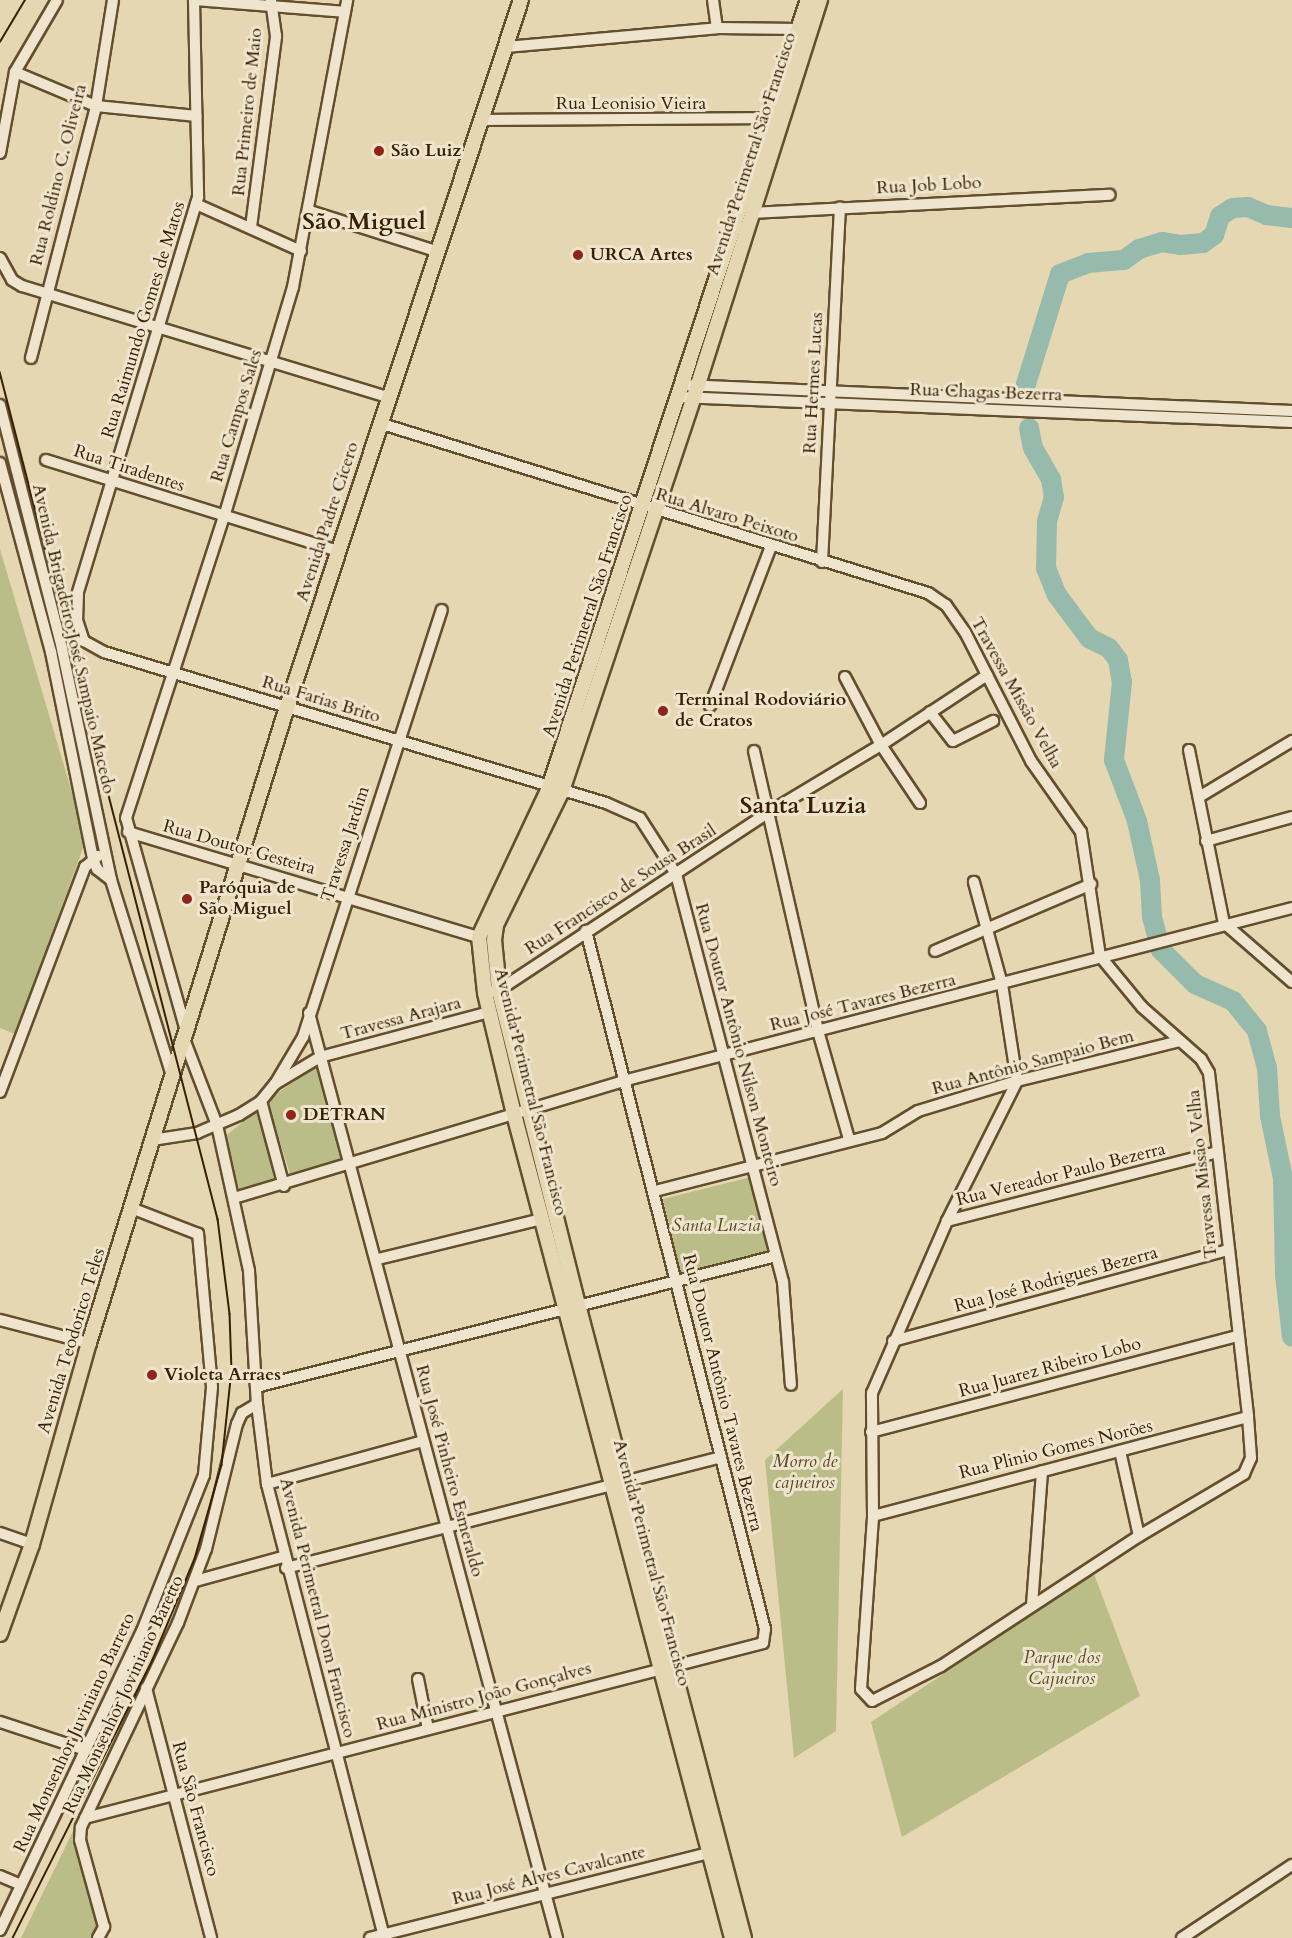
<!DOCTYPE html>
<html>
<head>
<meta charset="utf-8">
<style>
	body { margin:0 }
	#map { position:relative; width:1292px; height:1938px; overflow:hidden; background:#e6d7b3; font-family:Cardo,serif }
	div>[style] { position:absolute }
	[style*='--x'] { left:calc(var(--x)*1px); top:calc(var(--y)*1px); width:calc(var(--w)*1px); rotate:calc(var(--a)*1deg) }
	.green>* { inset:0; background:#bbbd88; transform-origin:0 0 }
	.river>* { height:20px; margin:-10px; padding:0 10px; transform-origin:10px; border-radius:10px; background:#96baab }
	.roads { filter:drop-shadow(2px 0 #634e2d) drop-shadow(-2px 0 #634e2d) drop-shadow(0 2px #634e2d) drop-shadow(0 -2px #634e2d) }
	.minor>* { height:10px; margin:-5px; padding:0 5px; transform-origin:5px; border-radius:5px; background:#efe5ce }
	.major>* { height:14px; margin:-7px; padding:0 7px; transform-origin:7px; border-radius:7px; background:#e6d7b3 }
	.tram>* { height:1.5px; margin:-0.75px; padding:0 0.75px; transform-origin:0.75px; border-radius:0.75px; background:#372100 }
	.dots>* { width:16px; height:16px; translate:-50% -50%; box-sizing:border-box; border:3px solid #efe5ce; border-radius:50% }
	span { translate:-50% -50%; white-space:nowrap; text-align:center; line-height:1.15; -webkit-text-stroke:6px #efe5ce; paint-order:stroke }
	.street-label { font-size:18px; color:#372100 }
	.poi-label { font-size:18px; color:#372100; font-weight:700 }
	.left { translate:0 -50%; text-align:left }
	.park-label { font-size:18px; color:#584822; font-style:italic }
	.district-label { font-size:24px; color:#372100; font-weight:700 }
</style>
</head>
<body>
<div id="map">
	<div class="green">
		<div style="clip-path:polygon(0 549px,86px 840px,15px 1034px,0 1028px)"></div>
		<div style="clip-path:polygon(319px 1065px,341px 1159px,290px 1174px,267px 1100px)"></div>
		<div style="clip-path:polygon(259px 1109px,276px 1182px,240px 1192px,224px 1137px)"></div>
		<div style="left:751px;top:1177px;width:77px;height:91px;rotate:76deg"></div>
		<div style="clip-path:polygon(843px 1389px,836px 1731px,794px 1758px,765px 1460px)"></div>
		<div style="clip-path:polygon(1094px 1574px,1140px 1696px,902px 1837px,871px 1722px)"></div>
		<div style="clip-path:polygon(75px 1827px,102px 1928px,95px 1938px,21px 1938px)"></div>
	</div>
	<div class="river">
		<div style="--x:1026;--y:384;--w:115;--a:-72.8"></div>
		<div style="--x:1060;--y:274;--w:30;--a:-21"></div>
		<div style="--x:1088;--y:263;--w:36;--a:-5"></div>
		<div style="--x:1124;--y:260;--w:19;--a:-36"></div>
		<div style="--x:1139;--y:249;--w:24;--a:-17"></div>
		<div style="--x:1162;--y:242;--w:18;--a:9"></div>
		<div style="--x:1180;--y:245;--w:23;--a:-5"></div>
		<div style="--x:1203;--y:243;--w:14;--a:-36"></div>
		<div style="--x:1214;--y:235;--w:20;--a:-72"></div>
		<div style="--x:1220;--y:216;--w:15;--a:-32"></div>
		<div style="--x:1233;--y:208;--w:15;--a:-4"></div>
		<div style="--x:1248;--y:207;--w:21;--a:23"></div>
		<div style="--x:1267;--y:215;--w:25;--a:7"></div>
		<div style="--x:1029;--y:428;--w:20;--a:79"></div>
		<div style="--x:1033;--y:448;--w:36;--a:60"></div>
		<div style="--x:1051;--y:479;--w:18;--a:81"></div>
		<div style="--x:1054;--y:497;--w:25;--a:106"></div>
		<div style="--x:1047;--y:521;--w:47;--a:91.2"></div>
		<div style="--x:1046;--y:568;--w:29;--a:68"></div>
		<div style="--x:1057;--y:595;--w:54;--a:53.3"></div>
		<div style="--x:1089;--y:638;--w:22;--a:27"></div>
		<div style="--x:1109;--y:648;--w:15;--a:53"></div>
		<div style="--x:1118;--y:660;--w:22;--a:80"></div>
		<div style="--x:1122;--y:682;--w:78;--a:95.9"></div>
		<div style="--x:1114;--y:760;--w:65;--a:69.3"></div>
		<div style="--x:1137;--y:821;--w:60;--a:77.6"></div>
		<div style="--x:1150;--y:880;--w:37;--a:87"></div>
		<div style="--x:1152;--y:917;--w:34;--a:75"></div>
		<div style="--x:1161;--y:950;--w:48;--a:45"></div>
		<div style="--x:1195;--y:984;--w:42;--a:24.1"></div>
		<div style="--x:1233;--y:1001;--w:38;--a:51"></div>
		<div style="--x:1257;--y:1031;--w:38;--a:75"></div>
		<div style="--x:1267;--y:1068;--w:48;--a:86.4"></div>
		<div style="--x:1270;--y:1116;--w:63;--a:78.2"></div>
		<div style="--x:1283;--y:1178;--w:97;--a:88.8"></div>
		<div style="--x:1285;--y:1275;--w:62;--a:83.6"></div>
	</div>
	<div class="roads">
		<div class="minor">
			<div style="--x:194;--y:0;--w:197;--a:88.8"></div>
			<div style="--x:198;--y:197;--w:414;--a:106.9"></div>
			<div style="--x:78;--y:593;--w:27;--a:92"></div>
			<div style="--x:77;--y:620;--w:22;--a:72"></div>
			<div style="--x:84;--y:641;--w:23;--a:29"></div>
			<div style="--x:104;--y:652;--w:524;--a:16.74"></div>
			<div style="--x:606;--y:803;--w:37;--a:24"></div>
			<div style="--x:640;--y:818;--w:67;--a:57.3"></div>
			<div style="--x:676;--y:874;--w:422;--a:75.3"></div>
			<div style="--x:783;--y:1282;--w:103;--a:85.6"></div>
			<div style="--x:194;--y:0;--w:151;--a:4.5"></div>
			<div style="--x:713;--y:0;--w:28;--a:82"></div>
			<div style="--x:506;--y:47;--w:212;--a:-5.1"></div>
			<div style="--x:717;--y:28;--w:82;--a:0.7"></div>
			<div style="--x:15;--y:72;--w:88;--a:22.8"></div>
			<div style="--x:96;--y:106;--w:101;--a:5.7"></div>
			<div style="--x:481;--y:120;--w:294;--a:-0.4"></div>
			<div style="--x:0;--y:153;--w:82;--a:-79.5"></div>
			<div style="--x:15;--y:72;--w:83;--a:-59.7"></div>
			<div style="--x:196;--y:204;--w:115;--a:24.1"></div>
			<div style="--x:310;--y:211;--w:132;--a:17.6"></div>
			<div style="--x:751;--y:213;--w:359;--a:-2.9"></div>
			<div style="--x:251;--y:227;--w:193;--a:-82.5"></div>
			<div style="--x:276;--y:36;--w:36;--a:-98"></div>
			<div style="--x:0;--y:258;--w:25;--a:61"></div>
			<div style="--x:12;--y:280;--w:12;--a:31"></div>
			<div style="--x:22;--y:286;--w:382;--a:16.9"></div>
			<div style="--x:31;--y:358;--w:260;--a:-75.5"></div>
			<div style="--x:96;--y:106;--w:107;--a:-80.9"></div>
			<div style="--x:683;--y:385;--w:610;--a:2.44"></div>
			<div style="--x:679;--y:397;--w:614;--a:2.34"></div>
			<div style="--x:0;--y:405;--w:252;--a:75.7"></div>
			<div style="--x:62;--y:649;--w:236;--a:78"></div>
			<div style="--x:111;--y:880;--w:205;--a:72.7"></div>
			<div style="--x:379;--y:423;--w:575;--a:17.21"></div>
			<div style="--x:928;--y:593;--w:22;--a:34"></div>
			<div style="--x:946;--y:605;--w:33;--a:55"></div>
			<div style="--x:965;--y:632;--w:145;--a:62.9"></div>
			<div style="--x:1031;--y:761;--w:87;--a:54.8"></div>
			<div style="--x:1081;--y:832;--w:125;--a:81.3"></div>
			<div style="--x:1100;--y:956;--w:66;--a:50.5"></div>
			<div style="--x:1142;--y:1007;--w:79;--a:41.4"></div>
			<div style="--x:1201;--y:1059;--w:16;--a:60"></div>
			<div style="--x:1209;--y:1073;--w:346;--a:83.5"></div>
			<div style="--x:1248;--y:1417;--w:41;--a:85.8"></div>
			<div style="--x:1251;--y:1458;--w:17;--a:114"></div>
			<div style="--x:1244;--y:1474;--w:122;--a:149.4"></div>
			<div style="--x:1139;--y:1536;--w:237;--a:146.7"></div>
			<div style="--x:941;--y:1666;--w:77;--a:153.1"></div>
			<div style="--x:872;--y:1701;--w:16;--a:-133"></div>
			<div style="--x:861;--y:1689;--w:173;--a:-86"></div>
			<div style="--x:873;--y:1516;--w:123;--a:-90.5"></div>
			<div style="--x:872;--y:1393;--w:188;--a:-66.4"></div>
			<div style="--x:947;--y:1221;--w:157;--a:-63.4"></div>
			<div style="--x:1017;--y:1081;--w:98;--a:-98.8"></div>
			<div style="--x:1002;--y:984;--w:106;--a:-105.4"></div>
			<div style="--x:46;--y:460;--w:307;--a:17.3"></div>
			<div style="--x:0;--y:463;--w:196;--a:74.9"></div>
			<div style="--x:51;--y:652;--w:211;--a:78.5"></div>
			<div style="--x:93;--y:859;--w:11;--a:68"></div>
			<div style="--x:97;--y:869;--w:18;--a:38"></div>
			<div style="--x:822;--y:562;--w:355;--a:-87.1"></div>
			<div style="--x:845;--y:677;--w:77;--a:62.1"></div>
			<div style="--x:881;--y:745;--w:70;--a:56.1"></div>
			<div style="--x:710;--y:706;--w:171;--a:-69.1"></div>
			<div style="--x:930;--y:712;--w:37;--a:52"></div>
			<div style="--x:953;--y:741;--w:45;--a:-26.6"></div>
			<div style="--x:1189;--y:750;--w:177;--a:78.6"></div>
			<div style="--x:1224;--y:923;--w:90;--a:40.9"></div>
			<div style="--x:754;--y:751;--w:287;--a:77.1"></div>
			<div style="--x:818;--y:1031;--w:112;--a:74"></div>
			<div style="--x:1199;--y:797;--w:109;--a:-31.1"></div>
			<div style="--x:128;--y:832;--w:366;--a:16.7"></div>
			<div style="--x:1206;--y:841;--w:89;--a:-15.6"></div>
			<div style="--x:935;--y:951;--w:170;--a:-23.2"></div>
			<div style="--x:485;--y:993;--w:14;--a:-12"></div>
			<div style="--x:499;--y:990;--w:320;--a:-33.4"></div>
			<div style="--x:766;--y:814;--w:134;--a:-31"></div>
			<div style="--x:881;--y:745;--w:127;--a:-33.4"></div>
			<div style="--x:309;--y:1013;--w:958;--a:74.99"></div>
			<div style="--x:186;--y:1031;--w:221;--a:-105.7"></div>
			<div style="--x:126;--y:818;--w:317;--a:-72"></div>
			<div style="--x:224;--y:517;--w:240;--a:-73.3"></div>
			<div style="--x:293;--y:287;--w:292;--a:-79.3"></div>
			<div style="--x:184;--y:1039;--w:92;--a:69"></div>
			<div style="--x:217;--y:1125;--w:149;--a:77.6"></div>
			<div style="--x:249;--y:1271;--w:133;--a:86.6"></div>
			<div style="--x:257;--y:1404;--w:81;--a:82.9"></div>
			<div style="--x:267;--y:1484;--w:469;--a:75.5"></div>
			<div style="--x:275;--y:1084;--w:55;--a:-59.2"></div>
			<div style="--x:303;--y:1037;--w:449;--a:-72"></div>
			<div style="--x:0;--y:1092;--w:241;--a:-69.3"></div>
			<div style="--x:85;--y:867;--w:17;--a:-40"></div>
			<div style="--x:261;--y:1101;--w:88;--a:74.9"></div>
			<div style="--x:152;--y:1140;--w:46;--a:-8.8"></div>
			<div style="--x:197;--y:1133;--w:46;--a:-23.2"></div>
			<div style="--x:239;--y:1115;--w:26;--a:-32"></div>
			<div style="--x:261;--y:1101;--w:22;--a:-51"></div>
			<div style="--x:275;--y:1084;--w:52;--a:-31"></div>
			<div style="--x:320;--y:1057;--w:175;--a:-14.9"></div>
			<div style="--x:655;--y:1191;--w:234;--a:-14.3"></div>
			<div style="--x:882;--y:1133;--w:42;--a:-31.4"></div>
			<div style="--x:918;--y:1111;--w:103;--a:-16.9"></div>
			<div style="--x:1017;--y:1081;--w:168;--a:-13.8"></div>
			<div style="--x:234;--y:1198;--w:406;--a:-16.7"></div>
			<div style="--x:623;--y:1081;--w:691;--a:-14.5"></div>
			<div style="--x:947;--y:1221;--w:279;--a:-14.3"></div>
			<div style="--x:378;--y:1259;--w:169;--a:-13.7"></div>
			<div style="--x:0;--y:1320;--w:92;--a:14.5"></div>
			<div style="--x:893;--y:1341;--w:346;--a:-15.2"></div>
			<div style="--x:256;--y:1387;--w:536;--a:-14.14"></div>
			<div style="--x:871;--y:1432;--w:379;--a:-14.7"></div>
			<div style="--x:1120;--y:1451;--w:87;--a:77.4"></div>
			<div style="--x:267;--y:1484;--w:162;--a:-15.4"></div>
			<div style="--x:873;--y:1516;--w:388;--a:-14.8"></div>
			<div style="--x:0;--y:1533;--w:34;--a:19"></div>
			<div style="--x:286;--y:1568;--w:449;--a:-14.3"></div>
			<div style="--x:195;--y:1581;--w:91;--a:-15.3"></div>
			<div style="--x:1032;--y:1605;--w:134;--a:-85.7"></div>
			<div style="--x:418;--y:1679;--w:51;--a:78.7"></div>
			<div style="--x:146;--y:1688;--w:258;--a:75.4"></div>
			<div style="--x:0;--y:1722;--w:89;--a:18.2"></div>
			<div style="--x:85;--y:1818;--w:700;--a:-14.47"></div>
			<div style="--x:763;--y:1643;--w:14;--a:-82"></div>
			<div style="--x:765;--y:1629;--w:721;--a:-104.38"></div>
			<div style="--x:0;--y:1876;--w:23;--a:23"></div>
			<div style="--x:0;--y:1930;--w:331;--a:-64.6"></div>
			<div style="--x:142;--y:1631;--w:168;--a:-68.3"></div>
			<div style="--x:204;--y:1475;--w:88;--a:-84.8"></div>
			<div style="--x:212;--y:1387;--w:154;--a:-95.2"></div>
			<div style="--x:198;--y:1234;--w:72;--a:-158.8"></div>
			<div style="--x:98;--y:1938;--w:13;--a:-61"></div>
			<div style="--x:104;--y:1927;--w:90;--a:-105.4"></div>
			<div style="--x:80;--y:1840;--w:13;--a:-86"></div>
			<div style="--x:81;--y:1827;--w:226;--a:-64.6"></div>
			<div style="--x:178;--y:1623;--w:79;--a:-69.3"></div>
			<div style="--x:206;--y:1549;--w:129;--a:-76.1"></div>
			<div style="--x:237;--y:1424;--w:12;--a:-66"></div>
			<div style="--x:242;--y:1413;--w:17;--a:-31"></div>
			<div style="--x:370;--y:1938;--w:357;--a:-14.1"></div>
			<div style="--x:1182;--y:1938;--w:132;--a:-33.6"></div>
		</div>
		<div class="major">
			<div style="--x:0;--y:1634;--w:96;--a:-70.4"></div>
			<div style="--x:32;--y:1544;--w:209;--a:-74.2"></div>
			<div style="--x:89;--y:1343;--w:666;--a:-72.71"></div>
			<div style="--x:287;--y:707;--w:745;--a:-71.69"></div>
			<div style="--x:732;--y:1938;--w:852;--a:-104.82"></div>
			<div style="--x:514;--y:1114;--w:124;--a:-103.5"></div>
			<div style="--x:485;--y:993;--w:56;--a:-96.1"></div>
			<div style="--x:479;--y:937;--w:165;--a:-64.8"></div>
			<div style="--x:549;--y:788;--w:829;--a:-71.81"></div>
			<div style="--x:744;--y:1938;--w:654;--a:-104.69"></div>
			<div style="--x:578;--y:1305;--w:325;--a:-104.1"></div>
			<div style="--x:499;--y:990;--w:50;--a:-95.7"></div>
			<div style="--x:494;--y:940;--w:15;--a:-82"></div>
			<div style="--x:496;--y:925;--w:149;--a:-63.8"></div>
			<div style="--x:562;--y:791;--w:416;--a:-71.5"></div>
			<div style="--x:694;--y:397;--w:417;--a:-72.4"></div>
		</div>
	</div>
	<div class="tram">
		<div style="--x:0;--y:42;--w:49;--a:-59.2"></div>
		<div style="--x:0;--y:372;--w:875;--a:75.57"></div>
		<div style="--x:218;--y:1219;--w:96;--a:82.8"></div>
		<div style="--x:230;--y:1314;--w:56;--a:88"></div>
		<div style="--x:232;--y:1370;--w:96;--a:96"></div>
		<div style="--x:222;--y:1465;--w:98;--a:106"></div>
		<div style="--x:195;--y:1559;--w:109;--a:112.6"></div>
		<div style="--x:153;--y:1660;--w:311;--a:116.7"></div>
	</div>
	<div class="dots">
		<div style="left:379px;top:151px;background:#8f2418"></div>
		<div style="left:578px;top:255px;background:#8f2418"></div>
		<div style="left:663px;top:711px;background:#8f2418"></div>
		<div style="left:187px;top:899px;background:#8f2418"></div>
		<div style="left:291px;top:1115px;background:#8f2418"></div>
		<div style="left:152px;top:1375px;background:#8f2418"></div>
	</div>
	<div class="street-label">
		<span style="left:631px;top:104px">Rua Leonisio Vieira</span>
		<span style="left:248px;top:112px;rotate:-84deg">Rua Primeiro de Maio</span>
		<span style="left:752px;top:154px;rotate:-72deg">Avenida Perimetral São Francisco</span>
		<span style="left:59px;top:175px;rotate:-76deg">Rua Roldino C. Oliveira</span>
		<span style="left:929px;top:186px;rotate:-3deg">Rua Job Lobo</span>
		<span style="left:144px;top:320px;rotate:-73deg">Rua Raimundo Gomes de Matos</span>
		<span style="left:814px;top:383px;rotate:-87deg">Rua Hermes Lucas</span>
		<span style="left:986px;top:393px;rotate:2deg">Rua Chagas Bezerra</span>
		<span style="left:237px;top:416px;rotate:-73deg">Rua Campos Sales</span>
		<span style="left:129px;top:469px;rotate:18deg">Rua Tiradentes</span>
		<span style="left:727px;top:516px;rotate:17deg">Rua Alvaro Peixoto</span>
		<span style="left:328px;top:522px;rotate:-72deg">Avenida Padre Cícero</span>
		<span style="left:588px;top:616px;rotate:-72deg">Avenida Perimetral São Francisco</span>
		<span style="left:73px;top:639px;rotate:77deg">Avenida Brigadeiro José Sampaio Macedo</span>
		<span style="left:1016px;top:693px;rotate:61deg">Travessa Missão Velha</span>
		<span style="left:321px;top:700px;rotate:17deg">Rua Farias Brito</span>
		<span style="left:346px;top:844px;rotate:-72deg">Travessa Jardim</span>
		<span style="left:239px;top:848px;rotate:16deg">Rua Doutor Gesteira</span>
		<span style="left:621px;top:890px;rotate:-33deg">Rua Francisco de Sousa Brasil</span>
		<span style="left:863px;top:1003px;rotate:-14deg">Rua José Tavares Bezerra</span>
		<span style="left:401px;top:1019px;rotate:-15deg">Travessa Arajara</span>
		<span style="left:738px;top:1045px;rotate:75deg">Rua Doutor Antônio Nilson Monteiro</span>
		<span style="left:1033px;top:1063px;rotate:-15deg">Rua Antônio Sampaio Bem</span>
		<span style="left:530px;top:1092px;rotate:76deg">Avenida Perimetral São Francisco</span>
		<span style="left:1203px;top:1174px;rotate:-96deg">Travessa Missão Velha</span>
		<span style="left:1061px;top:1175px;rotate:-14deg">Rua Vereador Paulo Bezerra</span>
		<span style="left:1056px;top:1280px;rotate:-15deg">Rua José Rodrigues Bezerra</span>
		<span style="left:72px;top:1341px;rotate:-73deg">Avenida Teodorico Teles</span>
		<span style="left:1050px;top:1368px;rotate:-15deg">Rua Juarez Ribeiro Lobo</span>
		<span style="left:722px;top:1393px;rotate:76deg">Rua Doutor Antônio Tavares Bezerra</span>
		<span style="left:1056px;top:1450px;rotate:-14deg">Rua Plinio Gomes Norões</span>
		<span style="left:449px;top:1471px;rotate:75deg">Rua José Pinheiro Esmeraldo</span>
		<span style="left:651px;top:1563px;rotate:75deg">Avenida Perimetral São Francisco</span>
		<span style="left:317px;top:1608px;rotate:76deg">Avenida Perimetral Dom Francisco</span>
		<span style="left:124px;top:1695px;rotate:-65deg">Rua Monsenhor Joviniano Baretto</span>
		<span style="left:484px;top:1697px;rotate:-15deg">Rua Ministro João Gonçalves</span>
		<span style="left:75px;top:1733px;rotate:-65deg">Rua Monsenhor Juviniano Barreto</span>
		<span style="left:195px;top:1809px;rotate:75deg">Rua São Francisco</span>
		<span style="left:549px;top:1876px;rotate:-14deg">Rua José Alves Cavalcante</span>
	</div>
	<div class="poi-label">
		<span class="left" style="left:391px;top:151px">São Luiz</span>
		<span class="left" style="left:590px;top:255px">URCA Artes</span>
		<span class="left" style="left:675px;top:711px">Terminal Rodoviário<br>de Cratos</span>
		<span class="left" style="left:199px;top:899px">Paróquia de<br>São Miguel</span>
		<span class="left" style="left:303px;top:1115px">DETRAN</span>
		<span class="left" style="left:164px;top:1375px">Violeta Arraes</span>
	</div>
	<div class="park-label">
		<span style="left:716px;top:1226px">Santa Luzia</span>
		<span style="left:805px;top:1473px">Morro de<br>cajueiros</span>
		<span style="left:1062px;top:1669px">Parque dos<br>Cajueiros</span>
	</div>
	<div class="district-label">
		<span style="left:364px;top:222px">São Miguel</span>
		<span style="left:803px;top:806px">Santa Luzia</span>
	</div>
</div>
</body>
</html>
